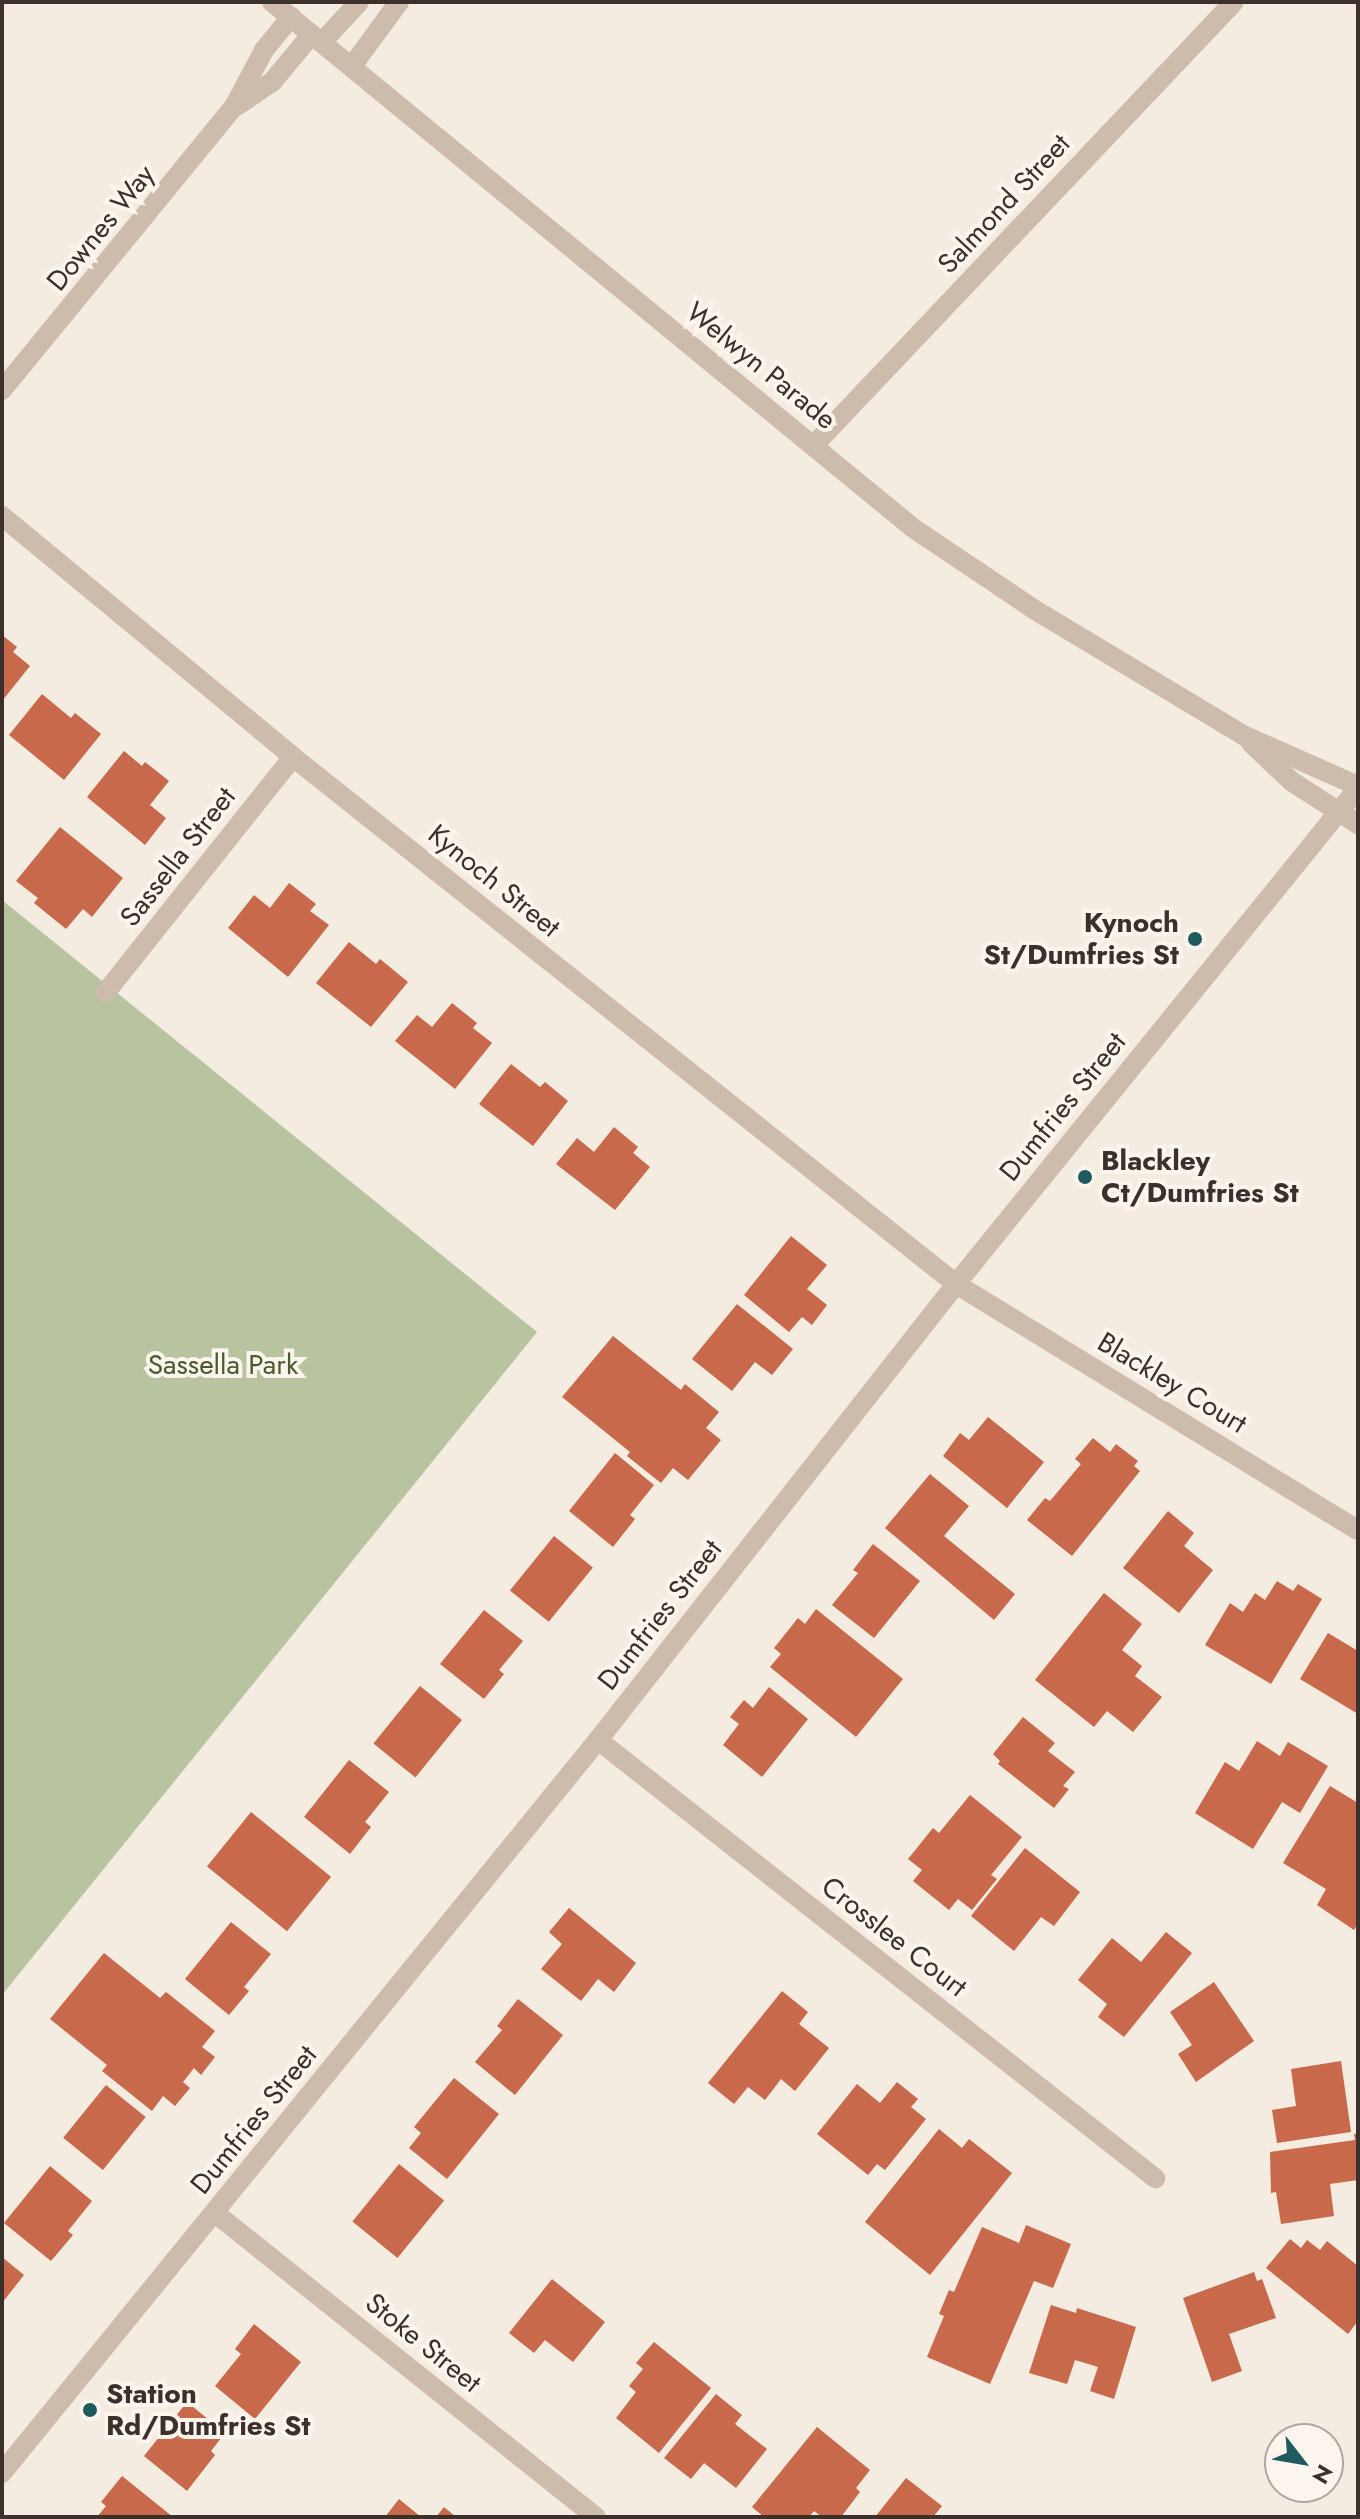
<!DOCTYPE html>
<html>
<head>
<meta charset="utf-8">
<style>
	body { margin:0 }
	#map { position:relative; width:1360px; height:2519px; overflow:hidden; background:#f4ebe1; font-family:Jost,sans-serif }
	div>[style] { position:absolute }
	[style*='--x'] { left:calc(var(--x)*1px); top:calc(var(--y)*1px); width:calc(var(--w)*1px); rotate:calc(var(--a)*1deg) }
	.green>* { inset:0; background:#b8c4a0 }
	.building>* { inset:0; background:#c8694b; transform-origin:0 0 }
	.street>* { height:20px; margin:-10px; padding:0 10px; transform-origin:10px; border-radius:10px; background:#cdbbac }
	.dots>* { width:22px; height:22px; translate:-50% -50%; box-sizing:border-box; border:4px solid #fbf5ee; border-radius:50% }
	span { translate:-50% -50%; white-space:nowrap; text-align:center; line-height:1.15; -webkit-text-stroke:8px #fbf5ee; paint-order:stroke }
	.street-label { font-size:28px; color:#3b302b }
	.poi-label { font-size:28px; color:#3b302b; font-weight:700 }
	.right { translate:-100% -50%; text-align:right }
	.left { translate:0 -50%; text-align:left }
	.park-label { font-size:28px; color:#4a5a2e }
	.frame { position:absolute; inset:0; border:4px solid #3b302b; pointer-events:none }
	.north { position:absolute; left:1264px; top:2423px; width:80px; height:80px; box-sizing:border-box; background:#fbf5ee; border:2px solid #aea6a0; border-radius:50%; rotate:121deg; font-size:22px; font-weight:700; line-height:32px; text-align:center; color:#3b302b }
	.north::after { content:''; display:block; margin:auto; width:28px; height:36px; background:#1f5a5e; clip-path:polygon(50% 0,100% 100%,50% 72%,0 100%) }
</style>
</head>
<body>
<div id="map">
	<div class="green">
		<div style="clip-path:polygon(2px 900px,537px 1332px,2px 1995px)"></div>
	</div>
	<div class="building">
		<div style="clip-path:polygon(2px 635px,17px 647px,13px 652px,30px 666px,2px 701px)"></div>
		<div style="clip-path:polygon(42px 694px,71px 718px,75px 713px,101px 734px,64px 780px,9px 735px)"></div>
		<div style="clip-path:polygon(124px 751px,142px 766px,145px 762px,169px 781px,150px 805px,166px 818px,145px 845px,87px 797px)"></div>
		<div style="clip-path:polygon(60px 827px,123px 878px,92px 917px,83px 909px,66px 929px,34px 903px,38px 898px,16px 881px)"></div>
		<div style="clip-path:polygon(289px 883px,316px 904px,310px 911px,329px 925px,288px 977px,228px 928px,254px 895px,270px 908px)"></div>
		<div style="clip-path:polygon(349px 942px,376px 964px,380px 959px,408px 982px,371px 1027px,316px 983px)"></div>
		<div style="clip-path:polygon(452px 1003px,477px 1023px,473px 1028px,492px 1043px,455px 1089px,395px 1041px,417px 1015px,432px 1027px)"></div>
		<div style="clip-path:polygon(511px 1064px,540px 1087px,545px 1082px,568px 1101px,533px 1146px,479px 1104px)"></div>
		<div style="clip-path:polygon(614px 1127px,638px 1147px,633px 1153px,650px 1167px,615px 1210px,556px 1164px,577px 1138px,594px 1152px)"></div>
		<div style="clip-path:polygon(791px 1236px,827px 1265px,807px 1289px,827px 1305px,812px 1325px,802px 1317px,789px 1332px,744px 1295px)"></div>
		<div style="clip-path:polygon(737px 1304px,793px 1349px,772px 1375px,755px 1362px,732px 1391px,692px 1359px)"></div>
		<div style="clip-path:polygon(613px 1336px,681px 1390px,685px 1384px,719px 1412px,706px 1428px,721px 1440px,688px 1480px,673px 1468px,661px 1483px,627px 1456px,630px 1452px,562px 1397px)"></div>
		<div style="clip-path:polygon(988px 1417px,1044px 1462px,1007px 1508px,943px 1456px,960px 1433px,969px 1440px)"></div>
		<div style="clip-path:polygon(1093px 1438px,1110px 1452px,1116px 1444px,1138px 1461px,1134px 1466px,1140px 1471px,1072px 1556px,1027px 1520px,1045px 1498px,1050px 1501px,1081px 1464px,1075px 1459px)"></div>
		<div style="clip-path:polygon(615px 1453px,654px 1485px,630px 1515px,635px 1519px,613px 1547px,569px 1511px)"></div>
		<div style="clip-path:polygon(930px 1474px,969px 1506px,944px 1536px,1015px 1594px,994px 1620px,885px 1528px)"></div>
		<div style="clip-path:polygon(1168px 1511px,1194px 1533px,1184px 1546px,1213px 1570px,1179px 1613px,1123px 1568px)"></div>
		<div style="left:554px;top:1536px;width:50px;height:70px;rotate:39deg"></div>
		<div style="clip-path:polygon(873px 1544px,920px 1581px,874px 1638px,832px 1605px,858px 1573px,853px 1570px)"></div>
		<div style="clip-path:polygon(1277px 1581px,1293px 1591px,1298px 1584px,1322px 1599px,1271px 1684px,1205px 1645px,1230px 1603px,1243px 1612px,1255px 1593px,1265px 1600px)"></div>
		<div style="clip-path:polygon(1104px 1593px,1142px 1624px,1122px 1650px,1142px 1666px,1135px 1676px,1162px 1697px,1133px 1732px,1107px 1711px,1094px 1727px,1035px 1680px)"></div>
		<div style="clip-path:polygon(816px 1609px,903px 1679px,856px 1737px,770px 1667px,781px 1654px,774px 1648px,798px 1618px,805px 1624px)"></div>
		<div style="clip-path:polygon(484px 1610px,523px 1641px,499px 1670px,504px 1674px,484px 1699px,440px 1664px)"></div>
		<div style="clip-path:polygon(1328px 1633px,1358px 1651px,1358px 1714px,1300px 1679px)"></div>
		<div style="left:420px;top:1686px;width:54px;height:74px;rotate:39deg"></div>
		<div style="clip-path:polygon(769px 1687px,808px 1719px,762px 1777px,723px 1745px,739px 1724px,730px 1717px,744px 1700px,753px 1708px)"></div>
		<div style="clip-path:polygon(1023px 1717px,1055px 1743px,1048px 1751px,1075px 1772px,1063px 1786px,1069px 1789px,1054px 1808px,998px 1764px,1000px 1761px,993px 1754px)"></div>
		<div style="clip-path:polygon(1257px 1741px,1280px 1756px,1288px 1742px,1328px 1766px,1300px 1813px,1282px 1802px,1253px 1849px,1195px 1813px,1225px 1762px,1239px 1771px)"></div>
		<div style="clip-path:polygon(349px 1760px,389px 1792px,365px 1822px,371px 1827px,350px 1854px,304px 1817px)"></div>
		<div style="clip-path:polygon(1330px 1786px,1358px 1803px,1358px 1923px,1354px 1930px,1317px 1905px,1326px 1889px,1283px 1863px)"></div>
		<div style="clip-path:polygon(970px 1795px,1022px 1837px,991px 1875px,997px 1879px,972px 1910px,958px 1899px,949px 1910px,913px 1881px,922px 1870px,908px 1859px,933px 1828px,939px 1833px)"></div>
		<div style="left:251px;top:1812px;width:103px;height:70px;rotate:39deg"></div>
		<div style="clip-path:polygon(1025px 1848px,1080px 1892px,1054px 1926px,1041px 1917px,1014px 1951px,971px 1916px)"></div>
		<div style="clip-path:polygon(569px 1908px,636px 1963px,614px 1992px,598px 1979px,581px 2001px,541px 1969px,562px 1944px,549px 1932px)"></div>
		<div style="clip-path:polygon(231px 1922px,271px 1954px,244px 1987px,249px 1991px,229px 2015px,185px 1979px)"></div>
		<div style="clip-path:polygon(1166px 1932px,1192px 1953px,1124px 2037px,1098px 2017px,1107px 2004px,1078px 1980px,1112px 1938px,1141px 1962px)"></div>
		<div style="clip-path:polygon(104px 1953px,160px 1998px,166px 1992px,215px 2031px,202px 2047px,215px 2057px,201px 2075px,194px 2068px,183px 2082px,190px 2088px,175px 2106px,163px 2096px,152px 2111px,102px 2071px,107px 2065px,50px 2019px)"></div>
		<div style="clip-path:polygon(1214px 1982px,1254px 2041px,1196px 2082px,1178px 2054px,1192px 2045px,1170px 2012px)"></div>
		<div style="clip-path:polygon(782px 1991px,808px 2012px,799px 2024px,829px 2048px,795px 2091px,781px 2079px,765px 2100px,748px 2087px,734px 2104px,708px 2083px)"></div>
		<div style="clip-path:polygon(518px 1999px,563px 2035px,515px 2095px,475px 2062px,502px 2030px,497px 2026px)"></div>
		<div style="clip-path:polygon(1341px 2061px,1351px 2132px,1277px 2143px,1272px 2110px,1296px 2106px,1291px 2069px)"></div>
		<div style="clip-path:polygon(454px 2078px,499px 2114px,447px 2179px,409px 2148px,421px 2133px,414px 2127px)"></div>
		<div style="clip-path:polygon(897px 2082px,918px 2099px,911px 2107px,926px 2119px,885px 2170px,877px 2164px,868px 2175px,817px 2134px,857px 2084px,880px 2103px)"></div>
		<div style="left:106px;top:2085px;width:51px;height:68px;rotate:39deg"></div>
		<div style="clip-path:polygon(939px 2129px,962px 2148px,969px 2139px,1012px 2173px,930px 2275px,865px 2222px)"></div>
		<div style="clip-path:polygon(1354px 2134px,1358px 2134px,1358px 2180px,1330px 2184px,1334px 2216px,1281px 2224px,1276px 2192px,1271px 2193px,1270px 2152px,1355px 2140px)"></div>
		<div style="left:399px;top:2164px;width:58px;height:74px;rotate:39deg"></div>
		<div style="clip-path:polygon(50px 2166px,92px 2201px,68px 2231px,73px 2235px,51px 2261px,4px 2223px)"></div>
		<div style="clip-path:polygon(1026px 2225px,1071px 2244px,1053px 2288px,1034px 2281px,990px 2384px,927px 2357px,944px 2316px,939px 2314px,949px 2290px,954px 2292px,982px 2227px,1019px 2243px)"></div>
		<div style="clip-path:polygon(1290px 2239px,1301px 2248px,1307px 2240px,1320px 2250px,1327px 2241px,1358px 2266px,1358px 2321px,1348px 2334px,1266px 2268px)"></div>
		<div style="clip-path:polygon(2px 2257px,24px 2275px,2px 2303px)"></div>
		<div style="clip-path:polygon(1254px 2272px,1257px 2281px,1262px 2279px,1276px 2318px,1229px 2334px,1242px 2371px,1212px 2382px,1183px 2298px)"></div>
		<div style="clip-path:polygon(552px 2279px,605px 2322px,573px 2362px,545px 2340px,534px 2353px,509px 2333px)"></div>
		<div style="clip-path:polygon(1051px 2305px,1076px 2313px,1077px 2308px,1136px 2327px,1114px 2399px,1090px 2391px,1098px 2367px,1075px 2360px,1067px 2384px,1029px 2373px)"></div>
		<div style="clip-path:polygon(254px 2324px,301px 2362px,255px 2419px,215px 2386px,241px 2354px,235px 2349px)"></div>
		<div style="clip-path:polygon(654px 2342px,711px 2388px,659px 2453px,616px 2418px,636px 2392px,629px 2386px,643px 2369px,636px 2363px)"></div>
		<div style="clip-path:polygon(716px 2394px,742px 2415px,735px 2424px,767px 2449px,736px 2488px,704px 2463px,691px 2479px,664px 2458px)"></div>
		<div style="clip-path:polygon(187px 2402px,225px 2433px,211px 2451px,215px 2455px,187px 2491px,144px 2456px)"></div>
		<div style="clip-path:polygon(817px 2427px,870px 2470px,856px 2488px,860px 2492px,841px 2517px,822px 2517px,814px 2511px,809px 2517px,764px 2517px,752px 2507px)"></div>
		<div style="clip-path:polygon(122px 2476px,173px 2517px,97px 2517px,106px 2506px,101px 2502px)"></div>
		<div style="clip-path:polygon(906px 2478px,942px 2506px,933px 2517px,875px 2517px)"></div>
		<div style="clip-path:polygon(399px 2499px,421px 2517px,385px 2517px)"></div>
		<div style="clip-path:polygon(444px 2507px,456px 2517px,436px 2517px)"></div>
	</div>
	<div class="street">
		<div style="--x:272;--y:2;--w:829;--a:39.37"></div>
		<div style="--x:913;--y:528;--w:147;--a:33.9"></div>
		<div style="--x:1035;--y:610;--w:243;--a:31"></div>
		<div style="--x:1243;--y:735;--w:126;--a:23.9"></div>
		<div style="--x:322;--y:42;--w:54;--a:-47.2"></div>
		<div style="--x:352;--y:66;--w:79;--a:-53.7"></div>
		<div style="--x:238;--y:105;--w:41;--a:-34.1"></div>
		<div style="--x:272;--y:82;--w:62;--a:-50.2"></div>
		<div style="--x:2;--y:390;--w:366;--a:-50.7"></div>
		<div style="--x:234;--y:107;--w:64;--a:-62.2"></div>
		<div style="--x:264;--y:50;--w:43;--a:-50.7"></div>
		<div style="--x:814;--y:445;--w:610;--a:-46.53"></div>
		<div style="--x:2;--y:516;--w:378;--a:39.6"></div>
		<div style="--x:293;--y:757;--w:847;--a:38.48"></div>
		<div style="--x:956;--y:1284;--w:471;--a:31.5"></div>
		<div style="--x:1251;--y:743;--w:55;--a:43.5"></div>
		<div style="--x:1291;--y:781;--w:80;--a:32.7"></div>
		<div style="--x:106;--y:992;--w:300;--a:-51.5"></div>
		<div style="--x:598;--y:1740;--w:709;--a:38.18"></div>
		<div style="--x:215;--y:2213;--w:487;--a:38.6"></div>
		<div style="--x:2;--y:2473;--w:945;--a:-50.89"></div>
		<div style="--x:598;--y:1740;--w:580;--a:-51.86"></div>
		<div style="--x:956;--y:1284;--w:638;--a:-50.98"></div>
	</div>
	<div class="dots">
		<div style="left:1195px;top:939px;background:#1f5a5e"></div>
		<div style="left:1085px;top:1177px;background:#1f5a5e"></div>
		<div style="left:90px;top:2410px;background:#1f5a5e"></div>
	</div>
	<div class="street-label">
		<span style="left:1004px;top:204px;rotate:-47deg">Salmond Street</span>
		<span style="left:101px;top:228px;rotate:-51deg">Downes Way</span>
		<span style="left:761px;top:366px;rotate:39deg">Welwyn Parade</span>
		<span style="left:178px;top:857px;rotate:-52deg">Sassella Street</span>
		<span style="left:494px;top:881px;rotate:39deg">Kynoch Street</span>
		<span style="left:1063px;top:1107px;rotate:-51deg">Dumfries Street</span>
		<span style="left:1172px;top:1383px;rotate:31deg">Blackley Court</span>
		<span style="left:660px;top:1615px;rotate:-52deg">Dumfries Street</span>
		<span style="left:894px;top:1937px;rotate:38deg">Crosslee Court</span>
		<span style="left:254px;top:2120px;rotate:-51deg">Dumfries Street</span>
		<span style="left:423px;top:2343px;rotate:39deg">Stoke Street</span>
	</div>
	<div class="poi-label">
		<span class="right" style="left:1179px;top:939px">Kynoch<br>St/Dumfries St</span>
		<span class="left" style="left:1101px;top:1177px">Blackley<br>Ct/Dumfries St</span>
		<span class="left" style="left:106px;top:2410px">Station<br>Rd/Dumfries St</span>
	</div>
	<div class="park-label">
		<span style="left:223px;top:1365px">Sassella Park</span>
	</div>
	<div class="frame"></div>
	<div class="north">N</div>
</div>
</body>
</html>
